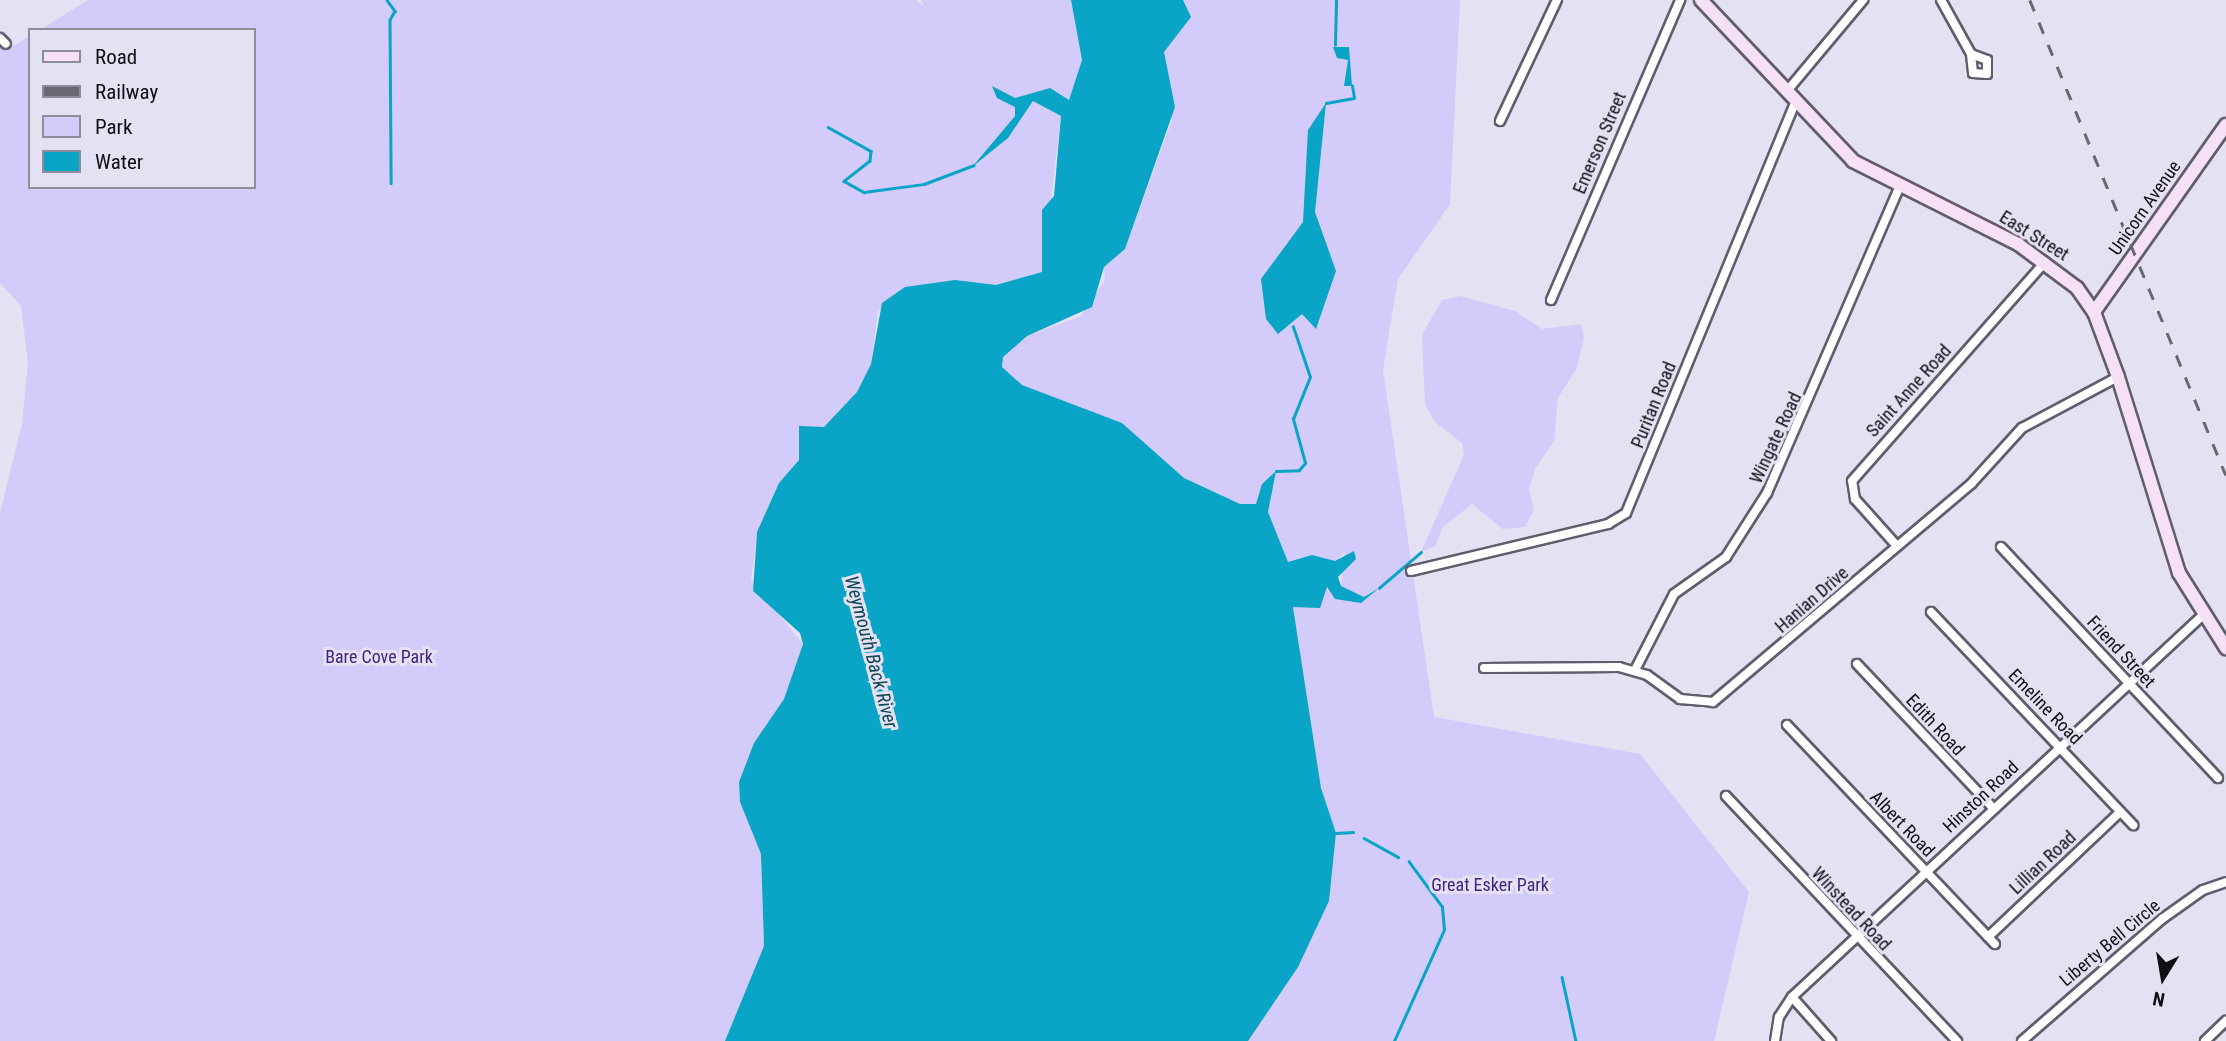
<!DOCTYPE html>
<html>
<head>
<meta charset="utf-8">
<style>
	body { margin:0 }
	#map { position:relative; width:2226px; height:1041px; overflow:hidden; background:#e4e1f3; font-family:"Roboto Condensed",sans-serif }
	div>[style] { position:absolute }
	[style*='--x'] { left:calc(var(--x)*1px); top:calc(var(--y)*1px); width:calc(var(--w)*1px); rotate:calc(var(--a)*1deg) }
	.green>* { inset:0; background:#d3cbfa }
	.water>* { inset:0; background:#09a4c6 }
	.stream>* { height:2.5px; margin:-1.25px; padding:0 1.25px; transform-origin:1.25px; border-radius:1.25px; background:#09a4c6 }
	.roads { filter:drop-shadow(2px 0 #605d6d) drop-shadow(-2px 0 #605d6d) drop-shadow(0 2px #605d6d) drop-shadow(0 -2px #605d6d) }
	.street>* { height:8px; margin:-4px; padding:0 4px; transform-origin:4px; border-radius:4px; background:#fff }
	.secondary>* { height:12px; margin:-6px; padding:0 6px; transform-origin:6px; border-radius:6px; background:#f6e0f3 }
	.rail>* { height:2.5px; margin-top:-1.25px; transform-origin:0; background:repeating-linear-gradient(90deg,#696771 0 12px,transparent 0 24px) }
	span { translate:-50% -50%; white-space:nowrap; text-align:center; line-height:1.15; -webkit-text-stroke:6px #e4e1f3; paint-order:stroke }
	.street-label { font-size:18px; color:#100f14 }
	.park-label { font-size:18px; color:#442383 }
	.water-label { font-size:19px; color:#0e4654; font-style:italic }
	.legend { position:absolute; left:28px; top:28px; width:228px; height:161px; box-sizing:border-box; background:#e4e1f3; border:2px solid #8f8d9a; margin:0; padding:9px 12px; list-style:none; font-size:21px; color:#100f14 }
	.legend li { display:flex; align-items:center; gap:14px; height:35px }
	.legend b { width:35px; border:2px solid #8f8d9a }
	.north { position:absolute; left:2128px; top:943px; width:70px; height:70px; -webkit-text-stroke:5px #e4e1f3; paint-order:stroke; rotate:191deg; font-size:19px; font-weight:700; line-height:28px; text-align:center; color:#100f14 }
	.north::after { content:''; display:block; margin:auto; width:24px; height:32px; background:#100f14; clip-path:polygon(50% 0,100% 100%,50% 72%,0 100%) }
</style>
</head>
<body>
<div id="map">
	<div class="green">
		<div style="clip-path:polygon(88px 0,916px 0,925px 7px,921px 0,1071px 0,1082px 60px,1069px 100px,1050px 88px,1015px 98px,992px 87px,1015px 107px,1015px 116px,974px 164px,1008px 138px,1033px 101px,1061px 116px,1042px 272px,996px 285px,905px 287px,878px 311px,871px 364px,857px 392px,825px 427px,801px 439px,799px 460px,779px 483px,757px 532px,751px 580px,803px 644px,784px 699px,754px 743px,739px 782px,740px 802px,761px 854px,764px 946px,725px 1041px,0 1041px,0 513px,22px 424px,28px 363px,21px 306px,0 283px,0 43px,6px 50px,30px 36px,30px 187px,254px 187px,254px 30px,40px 30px)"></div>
		<div style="clip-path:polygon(1183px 0,1460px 0,1450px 204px,1398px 279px,1383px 370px,1434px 717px,1640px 754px,1749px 892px,1714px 1041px,1248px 1041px,1329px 901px,1336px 833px,1321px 788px,1293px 607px,1326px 587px,1335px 599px,1361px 603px,1376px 589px,1364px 597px,1341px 586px,1345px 552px,1336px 562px,1312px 555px,1288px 562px,1267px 512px,1276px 471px,1262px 484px,1256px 504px,1240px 504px,1184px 478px,1122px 423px,1022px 385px,1002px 367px,1002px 357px,1027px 336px,1081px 316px,1105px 280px,1104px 267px,1125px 249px,1172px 120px,1164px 52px)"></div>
		<div style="clip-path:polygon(1460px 296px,1515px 311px,1542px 329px,1581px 324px,1584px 337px,1577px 368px,1558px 398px,1554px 441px,1535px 469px,1529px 490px,1534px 510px,1525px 527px,1503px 529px,1472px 504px,1443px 527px,1435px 546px,1421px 552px,1464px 455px,1462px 443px,1435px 422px,1425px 404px,1422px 335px,1442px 300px)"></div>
	</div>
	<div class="water">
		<div style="clip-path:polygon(1071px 0,1183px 0,1191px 17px,1164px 52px,1175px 107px,1125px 249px,1104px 267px,1092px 307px,1027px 336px,1003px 357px,1002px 367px,1022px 385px,1122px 423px,1184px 478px,1240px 504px,1256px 504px,1262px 484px,1276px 471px,1268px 512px,1288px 562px,1312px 555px,1335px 561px,1354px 551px,1356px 559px,1338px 577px,1341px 586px,1364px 597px,1379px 588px,1361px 603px,1335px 599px,1327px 587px,1320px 608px,1293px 607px,1321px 788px,1336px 833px,1329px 901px,1298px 967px,1248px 1041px,725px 1041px,764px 946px,761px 854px,740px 802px,739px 782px,754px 743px,784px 699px,803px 644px,800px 633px,753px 591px,757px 532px,779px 483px,799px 460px,799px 426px,824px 427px,857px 392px,871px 364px,882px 303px,905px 287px,955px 280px,996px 285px,1042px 272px,1042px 210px,1054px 196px,1061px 116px,1033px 101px,1008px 138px,972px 167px,1015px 116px,1015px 107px,997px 98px,992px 86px,1015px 98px,1050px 88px,1069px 100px,1082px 60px)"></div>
		<div style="clip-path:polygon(1333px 47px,1349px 47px,1352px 86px,1344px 86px,1348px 60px,1337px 58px)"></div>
		<div style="clip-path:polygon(1326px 103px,1315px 212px,1336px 271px,1316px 329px,1302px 314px,1278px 334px,1266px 319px,1261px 279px,1303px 222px,1308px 130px)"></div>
	</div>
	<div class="stream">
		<div style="--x:387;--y:0;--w:14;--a:54"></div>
		<div style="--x:395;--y:11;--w:10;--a:119"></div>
		<div style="--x:390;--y:20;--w:163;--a:89.6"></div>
		<div style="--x:1335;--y:45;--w:45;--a:-88.7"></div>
		<div style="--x:1326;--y:103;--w:28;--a:-10"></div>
		<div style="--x:1354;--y:98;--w:12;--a:-99"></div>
		<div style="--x:828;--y:127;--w:49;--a:29.2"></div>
		<div style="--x:871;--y:151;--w:10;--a:96"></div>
		<div style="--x:870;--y:161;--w:33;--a:142"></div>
		<div style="--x:844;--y:181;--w:23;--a:29"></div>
		<div style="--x:864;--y:192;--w:61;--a:-7.6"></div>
		<div style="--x:924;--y:184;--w:53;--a:-20.8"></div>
		<div style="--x:1276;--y:471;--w:23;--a:-2"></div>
		<div style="--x:1299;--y:470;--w:9;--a:-49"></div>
		<div style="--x:1305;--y:463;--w:46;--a:-105.3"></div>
		<div style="--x:1293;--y:419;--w:45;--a:-68"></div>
		<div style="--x:1310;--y:377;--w:53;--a:-108.8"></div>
		<div style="--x:1379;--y:588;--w:55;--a:-40.6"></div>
		<div style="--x:1336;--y:833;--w:17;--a:-3"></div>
		<div style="--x:1364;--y:838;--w:39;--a:29"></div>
		<div style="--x:1562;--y:977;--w:66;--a:77.7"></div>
		<div style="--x:1394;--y:1041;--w:122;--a:-65.8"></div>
		<div style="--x:1444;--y:930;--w:23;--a:-95"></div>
		<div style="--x:1442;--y:907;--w:56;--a:-126.3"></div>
	</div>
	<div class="roads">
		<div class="street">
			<div style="--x:1941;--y:0;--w:62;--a:60.9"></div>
			<div style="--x:1971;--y:54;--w:19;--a:84"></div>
			<div style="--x:1973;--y:73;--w:14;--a:4"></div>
			<div style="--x:1987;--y:74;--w:14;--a:-90"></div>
			<div style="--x:1987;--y:60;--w:17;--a:-159"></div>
			<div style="--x:0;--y:38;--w:8;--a:45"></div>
			<div style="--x:1787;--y:91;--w:119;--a:-50.1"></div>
			<div style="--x:1500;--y:121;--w:134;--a:-64.8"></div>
			<div style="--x:1551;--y:300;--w:327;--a:-66.7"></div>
			<div style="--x:1897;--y:546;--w:63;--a:-131.8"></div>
			<div style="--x:1855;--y:499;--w:18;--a:-99"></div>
			<div style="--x:1852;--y:481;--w:292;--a:-48.6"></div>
			<div style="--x:2001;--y:547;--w:317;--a:46.8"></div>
			<div style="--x:1411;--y:571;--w:203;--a:-13.4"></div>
			<div style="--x:1608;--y:524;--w:21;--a:-31"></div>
			<div style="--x:1626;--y:513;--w:446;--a:-67.6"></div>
			<div style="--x:1931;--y:612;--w:294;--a:46.5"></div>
			<div style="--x:1857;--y:664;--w:197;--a:46.6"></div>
			<div style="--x:1484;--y:668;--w:135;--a:-0.4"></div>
			<div style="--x:1619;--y:667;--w:29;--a:16"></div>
			<div style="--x:1647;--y:675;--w:41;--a:36"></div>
			<div style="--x:1680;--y:699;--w:33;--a:5"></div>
			<div style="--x:1713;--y:702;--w:338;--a:-40.2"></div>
			<div style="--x:1971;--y:484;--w:76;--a:-47.7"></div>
			<div style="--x:2022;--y:428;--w:109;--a:-28"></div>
			<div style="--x:1635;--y:670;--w:85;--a:-62.8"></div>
			<div style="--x:1674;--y:594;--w:64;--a:-35.4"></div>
			<div style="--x:1726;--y:557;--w:76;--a:-57.4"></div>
			<div style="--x:1767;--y:493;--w:332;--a:-66.6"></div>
			<div style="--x:1787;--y:725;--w:302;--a:46.5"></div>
			<div style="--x:1726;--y:796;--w:337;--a:46.7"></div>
			<div style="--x:1988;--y:937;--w:182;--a:-43.4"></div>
			<div style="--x:1792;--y:997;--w:59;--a:48.4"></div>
			<div style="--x:1775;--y:1041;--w:24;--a:-81"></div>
			<div style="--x:1779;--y:1017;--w:24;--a:-57"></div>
			<div style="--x:1792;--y:997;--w:560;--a:-42.9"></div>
			<div style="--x:2022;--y:1041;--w:186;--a:-41.1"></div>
			<div style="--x:2162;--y:919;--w:50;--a:-35.3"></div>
			<div style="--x:2203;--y:890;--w:24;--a:-19"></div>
			<div style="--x:2205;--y:1041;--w:29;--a:-44"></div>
		</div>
		<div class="secondary">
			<div style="--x:1701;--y:0;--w:221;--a:46.6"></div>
			<div style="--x:1853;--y:161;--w:185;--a:26.7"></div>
			<div style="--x:2018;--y:244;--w:74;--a:36.7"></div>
			<div style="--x:2077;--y:288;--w:29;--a:55"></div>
			<div style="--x:2094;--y:312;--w:69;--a:69.7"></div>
			<div style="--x:2118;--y:377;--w:205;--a:72.7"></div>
			<div style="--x:2179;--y:573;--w:89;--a:57.9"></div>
			<div style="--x:2094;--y:312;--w:229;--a:-54.8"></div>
		</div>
	</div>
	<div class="rail">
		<div style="--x:2030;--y:0;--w:514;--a:67.58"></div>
	</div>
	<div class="street-label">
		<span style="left:1600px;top:143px;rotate:-67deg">Emerson Street</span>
		<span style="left:2145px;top:208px;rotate:-55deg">Unicorn Avenue</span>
		<span style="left:2034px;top:236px;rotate:32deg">East Street</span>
		<span style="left:1909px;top:391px;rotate:-48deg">Saint Anne Road</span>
		<span style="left:1654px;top:405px;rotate:-68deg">Puritan Road</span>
		<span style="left:1776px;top:438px;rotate:-65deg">Wingate Road</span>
		<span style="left:1812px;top:600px;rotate:-41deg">Hanian Drive</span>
		<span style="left:2121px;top:652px;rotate:47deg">Friend Street</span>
		<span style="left:2045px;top:707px;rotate:46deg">Emeline Road</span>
		<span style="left:1935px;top:725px;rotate:47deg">Edith Road</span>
		<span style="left:1981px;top:797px;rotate:-43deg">Hinston Road</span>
		<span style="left:1902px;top:824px;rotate:46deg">Albert Road</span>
		<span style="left:2043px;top:863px;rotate:-43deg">Lillian Road</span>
		<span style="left:1851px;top:909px;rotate:47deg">Winstead Road</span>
		<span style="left:2110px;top:943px;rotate:-40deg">Liberty Bell Circle</span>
	</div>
	<div class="park-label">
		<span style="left:379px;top:657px">Bare Cove Park</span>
		<span style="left:1490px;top:885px">Great Esker Park</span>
	</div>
	<div class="water-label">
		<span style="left:871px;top:652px;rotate:75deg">Weymouth Back River</span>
	</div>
	<ul class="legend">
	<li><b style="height:9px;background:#f6e0f3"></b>Road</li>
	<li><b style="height:9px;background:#696771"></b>Railway</li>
	<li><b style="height:19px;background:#d3cbfa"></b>Park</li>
	<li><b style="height:19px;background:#09a4c6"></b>Water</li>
	</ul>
	<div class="north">N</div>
</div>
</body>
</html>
